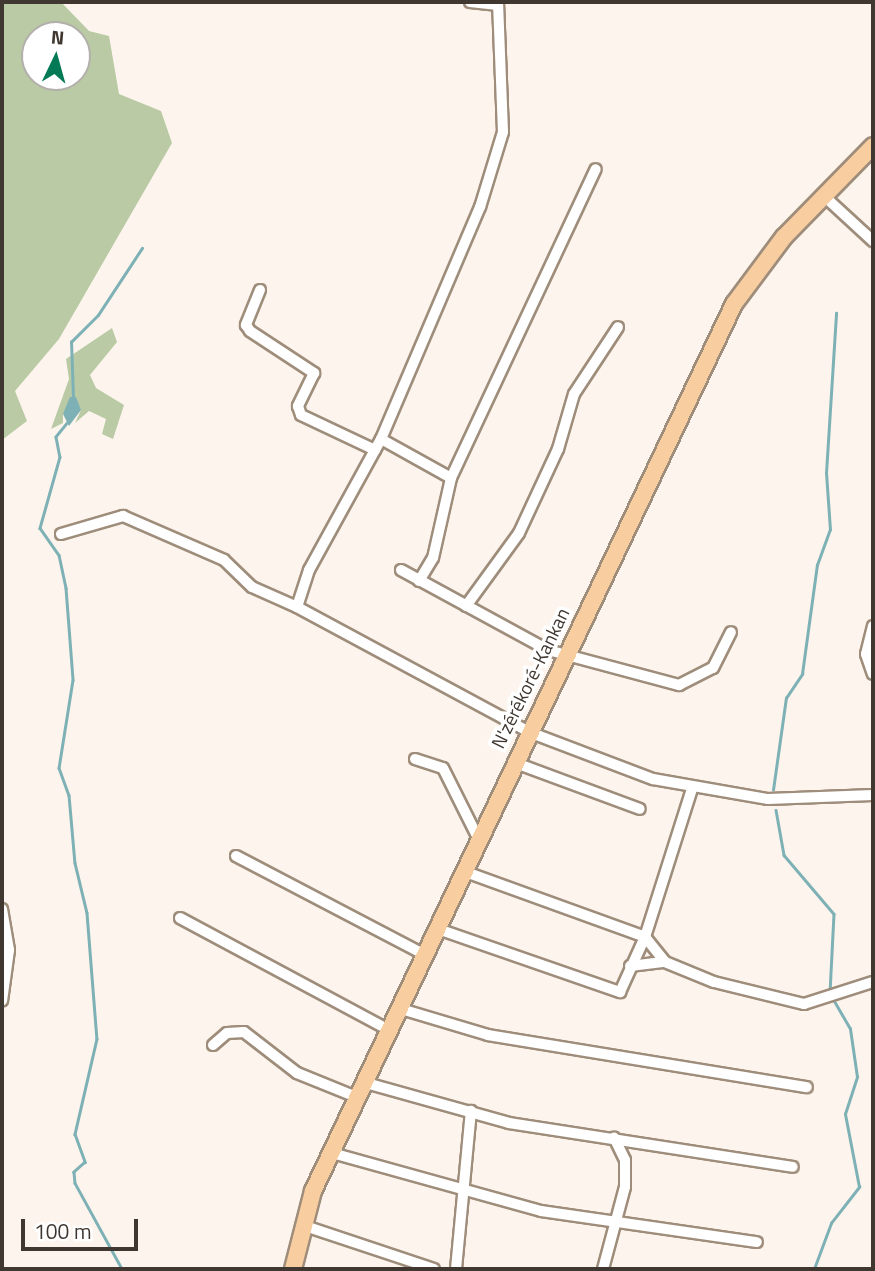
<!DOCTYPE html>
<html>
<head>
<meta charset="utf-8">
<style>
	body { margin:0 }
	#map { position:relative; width:875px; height:1271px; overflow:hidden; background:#fdf5ed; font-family:"Titillium Web",sans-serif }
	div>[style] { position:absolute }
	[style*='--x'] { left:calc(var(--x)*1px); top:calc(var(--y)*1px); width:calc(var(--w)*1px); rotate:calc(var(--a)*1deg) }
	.forest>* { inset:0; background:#b9caa5 }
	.water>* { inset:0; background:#7eb1b5 }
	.stream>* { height:2.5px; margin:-1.25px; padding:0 1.25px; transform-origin:1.25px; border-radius:1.25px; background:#7eb1b5 }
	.roads { filter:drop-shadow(2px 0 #9f8d7b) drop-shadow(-2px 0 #9f8d7b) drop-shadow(0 2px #9f8d7b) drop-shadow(0 -2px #9f8d7b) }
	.minor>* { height:10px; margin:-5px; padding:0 5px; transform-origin:5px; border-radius:5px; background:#fff }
	.highway>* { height:16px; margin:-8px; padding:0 8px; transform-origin:8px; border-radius:8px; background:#f8cda0 }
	span { translate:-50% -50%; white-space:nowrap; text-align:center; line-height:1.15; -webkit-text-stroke:7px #fff; paint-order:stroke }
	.street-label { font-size:19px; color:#3f3730 }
	.frame { position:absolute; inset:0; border:4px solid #3f3730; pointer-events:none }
	.north { position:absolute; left:21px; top:21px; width:70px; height:70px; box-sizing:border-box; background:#fff; border:2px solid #b2afac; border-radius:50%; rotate:5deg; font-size:19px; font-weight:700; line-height:28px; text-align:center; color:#3f3730 }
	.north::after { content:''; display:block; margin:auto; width:24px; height:32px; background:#047956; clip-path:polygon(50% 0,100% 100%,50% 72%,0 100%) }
	.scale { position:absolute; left:21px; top:1219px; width:117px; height:32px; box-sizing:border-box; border:4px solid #3f3730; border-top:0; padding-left:9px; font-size:21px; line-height:24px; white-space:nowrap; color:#3f3730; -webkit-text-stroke:5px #fff; paint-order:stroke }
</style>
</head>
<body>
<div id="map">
	<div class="forest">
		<div style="clip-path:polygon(evenodd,2px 2px,61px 2px,89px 31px,109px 36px,119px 94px,161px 111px,172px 143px,59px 339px,15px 391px,27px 421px,2px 440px,2px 2px,35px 35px,77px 35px,77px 77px,35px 77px,35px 35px)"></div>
		<div style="clip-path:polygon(112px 328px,117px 342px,90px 375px,96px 388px,124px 405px,113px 439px,102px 434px,106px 419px,89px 411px,75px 423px,81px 410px,63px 414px,63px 423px,51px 429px,69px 379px,66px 359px)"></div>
	</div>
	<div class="water">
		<div style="clip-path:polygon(70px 397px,76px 397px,81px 410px,69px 426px,63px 414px)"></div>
	</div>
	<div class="stream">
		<div style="--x:73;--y:398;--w:56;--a:-92"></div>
		<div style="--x:71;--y:342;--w:38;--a:-45"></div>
		<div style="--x:98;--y:315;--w:80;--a:-56.7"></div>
		<div style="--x:68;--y:422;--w:19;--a:129"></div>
		<div style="--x:56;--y:437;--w:20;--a:79"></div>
		<div style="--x:60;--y:457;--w:74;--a:105.7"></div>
		<div style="--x:40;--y:528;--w:33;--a:55"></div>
		<div style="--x:59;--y:555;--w:34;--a:78"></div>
		<div style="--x:66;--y:588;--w:92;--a:85.6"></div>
		<div style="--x:73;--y:680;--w:89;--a:99"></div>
		<div style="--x:59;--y:768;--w:29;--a:70"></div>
		<div style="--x:69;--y:795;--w:68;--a:85"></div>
		<div style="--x:75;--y:863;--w:51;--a:76.5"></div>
		<div style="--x:87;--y:913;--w:126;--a:85.5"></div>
		<div style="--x:97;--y:1039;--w:98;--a:103"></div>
		<div style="--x:75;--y:1134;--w:30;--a:70"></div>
		<div style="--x:85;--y:1162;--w:15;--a:138"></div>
		<div style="--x:74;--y:1172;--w:11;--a:85"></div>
		<div style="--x:75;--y:1183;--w:98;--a:61.3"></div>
		<div style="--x:773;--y:790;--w:93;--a:-82"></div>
		<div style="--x:786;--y:698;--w:29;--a:-56"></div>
		<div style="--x:802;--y:674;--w:110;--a:-82.2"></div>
		<div style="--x:817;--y:565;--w:37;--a:-70"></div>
		<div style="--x:830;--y:530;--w:57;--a:-94"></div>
		<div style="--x:826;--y:473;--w:160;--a:-86.4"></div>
		<div style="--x:776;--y:810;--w:46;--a:79.9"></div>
		<div style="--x:784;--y:855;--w:77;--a:49.7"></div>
		<div style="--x:834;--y:914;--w:79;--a:92.9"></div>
		<div style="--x:814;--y:1269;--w:49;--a:-69.7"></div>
		<div style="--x:831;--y:1223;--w:46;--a:-52.1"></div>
		<div style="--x:859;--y:1187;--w:74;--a:-100.9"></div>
		<div style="--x:845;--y:1114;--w:39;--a:-72"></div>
		<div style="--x:857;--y:1077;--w:49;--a:-98.3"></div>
		<div style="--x:850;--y:1029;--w:34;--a:-120"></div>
	</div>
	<div class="roads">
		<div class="minor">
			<div style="--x:470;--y:2;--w:28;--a:6"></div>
			<div style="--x:498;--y:2;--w:130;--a:87.8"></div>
			<div style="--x:503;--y:132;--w:78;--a:107"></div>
			<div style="--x:480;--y:207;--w:252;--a:113.1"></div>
			<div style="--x:381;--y:439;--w:149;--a:118.8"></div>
			<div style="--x:309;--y:570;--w:39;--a:108"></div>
			<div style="--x:297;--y:607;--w:264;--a:28.3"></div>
			<div style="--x:529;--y:732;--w:133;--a:20.8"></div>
			<div style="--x:653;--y:779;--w:117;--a:9.9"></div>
			<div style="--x:768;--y:799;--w:105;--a:-2.2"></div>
			<div style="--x:824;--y:196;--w:67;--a:42.6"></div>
			<div style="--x:260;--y:290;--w:38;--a:112"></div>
			<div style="--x:246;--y:325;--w:7;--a:56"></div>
			<div style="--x:250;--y:331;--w:77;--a:33.3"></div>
			<div style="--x:314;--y:373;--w:37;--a:116"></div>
			<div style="--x:298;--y:406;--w:9;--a:72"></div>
			<div style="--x:301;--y:415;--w:82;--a:25.3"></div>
			<div style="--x:381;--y:439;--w:80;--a:29.1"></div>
			<div style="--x:61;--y:534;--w:65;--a:-16.2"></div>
			<div style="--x:123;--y:516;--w:110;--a:23.5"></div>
			<div style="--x:224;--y:560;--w:39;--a:44"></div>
			<div style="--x:252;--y:587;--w:49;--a:24"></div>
			<div style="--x:401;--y:570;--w:167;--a:28.6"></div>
			<div style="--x:548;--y:650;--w:136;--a:15"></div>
			<div style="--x:679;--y:685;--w:38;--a:-27"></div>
			<div style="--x:713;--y:668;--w:40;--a:-63.4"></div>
			<div style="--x:419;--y:581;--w:27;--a:-59"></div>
			<div style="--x:433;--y:558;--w:82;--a:-77.3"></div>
			<div style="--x:451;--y:478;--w:341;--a:-64.9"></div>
			<div style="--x:466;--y:606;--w:90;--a:-54"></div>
			<div style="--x:519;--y:533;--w:93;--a:-65.1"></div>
			<div style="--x:558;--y:449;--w:57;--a:-73.8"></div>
			<div style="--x:574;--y:394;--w:80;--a:-56.7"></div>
			<div style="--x:873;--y:626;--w:29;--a:104"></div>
			<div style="--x:866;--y:654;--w:21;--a:71"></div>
			<div style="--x:415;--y:759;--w:29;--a:18"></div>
			<div style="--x:443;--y:768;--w:78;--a:63.4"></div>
			<div style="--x:513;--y:762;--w:135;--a:20.3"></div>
			<div style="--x:236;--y:856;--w:216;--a:27.6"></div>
			<div style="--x:463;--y:871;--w:194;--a:19.9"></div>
			<div style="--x:645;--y:937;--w:32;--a:51"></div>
			<div style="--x:665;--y:962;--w:53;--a:22.2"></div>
			<div style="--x:714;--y:982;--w:93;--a:13.7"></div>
			<div style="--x:804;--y:1004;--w:72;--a:-17.7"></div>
			<div style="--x:2;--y:909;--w:42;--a:80.3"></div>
			<div style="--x:9;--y:950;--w:51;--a:97.8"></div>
			<div style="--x:180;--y:918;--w:239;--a:28.2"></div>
			<div style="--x:438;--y:929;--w:193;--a:19.1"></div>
			<div style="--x:620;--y:992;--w:60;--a:-65.6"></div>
			<div style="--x:645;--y:937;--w:155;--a:-72.4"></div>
			<div style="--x:630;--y:966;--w:35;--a:-7"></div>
			<div style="--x:401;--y:1009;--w:91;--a:16.6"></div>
			<div style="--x:488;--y:1035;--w:323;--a:9.3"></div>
			<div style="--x:213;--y:1045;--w:18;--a:-41"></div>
			<div style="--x:227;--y:1033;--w:17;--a:-3"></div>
			<div style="--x:244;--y:1032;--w:67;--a:37.7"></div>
			<div style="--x:297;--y:1073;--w:67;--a:22"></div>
			<div style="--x:366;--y:1083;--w:148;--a:15.6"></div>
			<div style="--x:509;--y:1123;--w:287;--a:8.8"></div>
			<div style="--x:332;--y:1153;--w:217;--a:15.5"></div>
			<div style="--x:541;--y:1211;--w:218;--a:8.2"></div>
			<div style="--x:302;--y:1225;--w:139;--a:18.4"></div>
			<div style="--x:456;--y:1269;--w:159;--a:-84.6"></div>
			<div style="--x:603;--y:1269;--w:85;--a:-75"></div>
			<div style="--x:625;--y:1187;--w:27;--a:-90"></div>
			<div style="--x:625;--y:1160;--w:25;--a:-116"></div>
		</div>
		<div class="highway">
			<div style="--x:293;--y:1269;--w:81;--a:-75.6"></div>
			<div style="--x:313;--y:1191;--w:982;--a:-64.61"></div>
			<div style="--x:734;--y:304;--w:84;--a:-53.3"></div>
			<div style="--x:784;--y:237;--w:127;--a:-45.6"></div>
		</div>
	</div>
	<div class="street-label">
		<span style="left:530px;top:678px;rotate:-64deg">N'zérékoré-Kankan</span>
	</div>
	<div class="frame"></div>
	<div class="north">N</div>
	<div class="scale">100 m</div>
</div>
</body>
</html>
